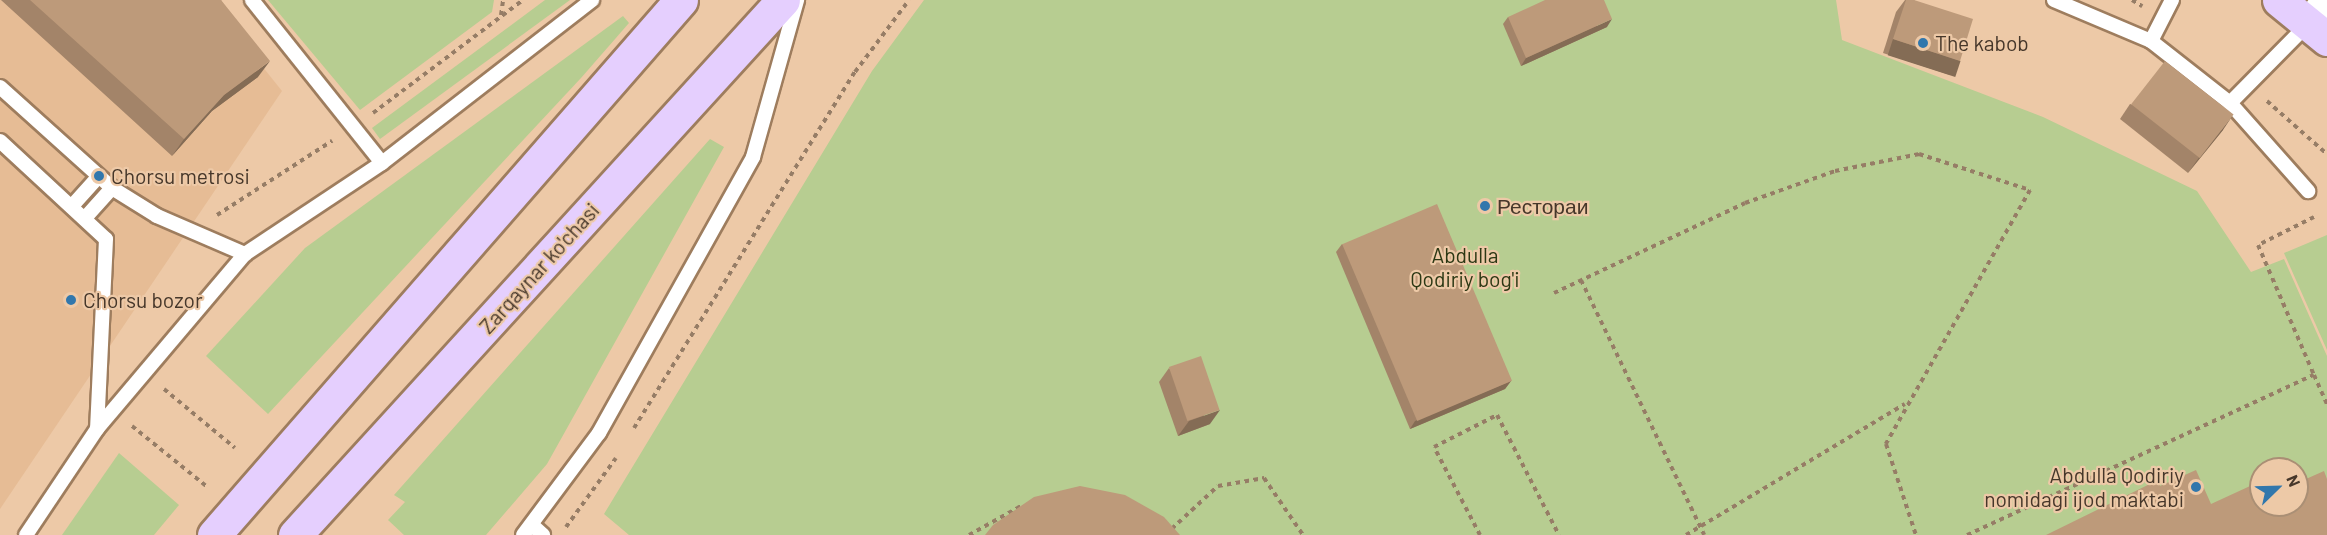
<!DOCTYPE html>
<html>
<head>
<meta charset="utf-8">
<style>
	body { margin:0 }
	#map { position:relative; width:2327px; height:535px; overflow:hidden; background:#edc9a7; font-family:Barlow,sans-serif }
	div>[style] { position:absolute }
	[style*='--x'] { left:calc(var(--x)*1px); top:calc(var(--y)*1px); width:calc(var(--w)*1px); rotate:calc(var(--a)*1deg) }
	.built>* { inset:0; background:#e6bc95 }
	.green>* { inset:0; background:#b7cd91 }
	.path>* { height:4px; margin-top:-2px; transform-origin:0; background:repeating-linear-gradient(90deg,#967d66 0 4.5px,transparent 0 9px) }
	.roads { filter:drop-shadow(2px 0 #9e7d5e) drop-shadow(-2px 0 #9e7d5e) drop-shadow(0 2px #9e7d5e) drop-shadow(0 -2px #9e7d5e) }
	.service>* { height:14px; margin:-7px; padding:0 7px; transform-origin:7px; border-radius:7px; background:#fff }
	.minor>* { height:28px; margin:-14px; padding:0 14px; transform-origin:14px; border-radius:14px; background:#fff }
	.primary>* { height:33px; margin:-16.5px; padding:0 16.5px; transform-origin:16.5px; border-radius:16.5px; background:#e5cffe }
	.wall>* { inset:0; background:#a38469 }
	.shaded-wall>* { inset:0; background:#846c55; transform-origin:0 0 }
	.building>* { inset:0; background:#bd9a7a; transform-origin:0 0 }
	.dots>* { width:16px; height:16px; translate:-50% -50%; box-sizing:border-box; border:3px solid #edc9a7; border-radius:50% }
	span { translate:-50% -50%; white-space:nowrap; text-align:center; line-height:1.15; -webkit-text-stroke:4.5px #edc9a7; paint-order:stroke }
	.poi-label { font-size:21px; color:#46372a }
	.left { translate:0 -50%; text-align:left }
	.right { translate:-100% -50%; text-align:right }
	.park-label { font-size:21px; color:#2c3814 }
	.street-label { font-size:21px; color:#46372a }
	.north { position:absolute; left:2249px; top:457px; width:60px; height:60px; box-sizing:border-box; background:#edc9a7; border:2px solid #aa8f75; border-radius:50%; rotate:67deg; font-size:16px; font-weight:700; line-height:24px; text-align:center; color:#46372a }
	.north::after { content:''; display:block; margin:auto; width:21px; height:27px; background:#3177ac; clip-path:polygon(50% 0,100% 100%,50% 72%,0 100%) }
</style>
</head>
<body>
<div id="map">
	<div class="built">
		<div style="clip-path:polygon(0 0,209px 0,282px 91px,0 509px)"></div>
	</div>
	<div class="green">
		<div style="clip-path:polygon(268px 0,494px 0,492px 12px,360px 110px)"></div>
		<div style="clip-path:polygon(545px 0,570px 0,380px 139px,372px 128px)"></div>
		<div style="clip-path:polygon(evenodd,924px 0,1836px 0,1842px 40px,2043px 117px,2197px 191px,2251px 272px,2284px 259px,2327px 356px,2327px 535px,629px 535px,604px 514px,872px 71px,924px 0,2261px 469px,2297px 469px,2297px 505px,2261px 505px,2261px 469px)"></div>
		<div style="clip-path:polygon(623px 16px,629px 23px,581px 78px,268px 414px,206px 356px,305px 248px)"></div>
		<div style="clip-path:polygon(710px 139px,724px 147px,547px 464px,486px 535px,404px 535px,388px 520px,405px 502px,394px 495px)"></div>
		<div style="clip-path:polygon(2327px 235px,2327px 350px,2284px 253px)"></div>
		<div style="clip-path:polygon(119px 453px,179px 505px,154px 535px,62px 535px)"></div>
	</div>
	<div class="path">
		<div style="--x:2132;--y:0;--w:12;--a:31"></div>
		<div style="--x:501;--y:15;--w:15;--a:-82"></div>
		<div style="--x:2267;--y:101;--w:80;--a:41.5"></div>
		<div style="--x:373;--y:113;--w:188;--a:-37"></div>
		<div style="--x:217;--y:215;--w:137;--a:-32.8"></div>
		<div style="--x:2314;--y:217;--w:63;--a:153.4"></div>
		<div style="--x:2258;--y:245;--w:142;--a:66.7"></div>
		<div style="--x:1581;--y:280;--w:283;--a:64.2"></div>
		<div style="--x:1554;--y:293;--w:211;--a:-25.2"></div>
		<div style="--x:1745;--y:203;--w:96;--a:-19.6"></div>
		<div style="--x:1835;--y:171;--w:86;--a:-11.4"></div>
		<div style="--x:1919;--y:154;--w:117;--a:18"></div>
		<div style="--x:2030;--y:190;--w:292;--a:119.6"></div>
		<div style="--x:1886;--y:444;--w:96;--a:71.8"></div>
		<div style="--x:164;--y:389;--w:92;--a:39.7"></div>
		<div style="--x:132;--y:426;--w:95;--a:39"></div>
		<div style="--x:634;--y:428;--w:419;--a:-58.2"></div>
		<div style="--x:855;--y:72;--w:90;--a:-53.1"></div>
		<div style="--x:566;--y:527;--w:85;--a:-54.1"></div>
		<div style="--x:969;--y:535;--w:62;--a:-29.1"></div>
		<div style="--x:1165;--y:535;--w:72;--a:-42.8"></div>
		<div style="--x:1218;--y:486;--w:47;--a:-9.9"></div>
		<div style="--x:1264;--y:478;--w:69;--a:55.6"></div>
		<div style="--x:1480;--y:535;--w:99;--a:-117.6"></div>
		<div style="--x:1434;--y:447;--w:71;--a:-26.9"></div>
		<div style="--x:1497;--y:415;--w:135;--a:62.7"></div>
		<div style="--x:1686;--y:535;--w:255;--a:-30.9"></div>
		<div style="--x:1967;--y:535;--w:382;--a:-24.8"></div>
		<div style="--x:2314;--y:375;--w:32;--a:66"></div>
	</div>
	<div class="roads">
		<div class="service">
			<div style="--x:252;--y:0;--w:208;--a:51.4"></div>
			<div style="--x:2054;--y:0;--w:105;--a:22.9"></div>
			<div style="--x:2151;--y:41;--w:46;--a:-62.9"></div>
			<div style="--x:2151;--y:41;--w:100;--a:38.1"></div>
			<div style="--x:2230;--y:103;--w:118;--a:48.4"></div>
			<div style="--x:0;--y:87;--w:151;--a:42"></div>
			<div style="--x:112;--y:188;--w:53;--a:31.9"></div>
			<div style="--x:157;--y:216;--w:96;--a:23.4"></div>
			<div style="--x:2230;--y:103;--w:111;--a:-45.4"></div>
			<div style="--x:0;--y:141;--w:144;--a:42.8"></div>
			<div style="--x:106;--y:239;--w:190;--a:92.7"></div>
			<div style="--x:72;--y:206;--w:40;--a:-48"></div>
			<div style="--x:85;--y:218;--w:40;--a:-48"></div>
			<div style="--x:532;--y:525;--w:15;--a:42"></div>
			<div style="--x:26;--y:535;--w:128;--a:-56.2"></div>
			<div style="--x:97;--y:429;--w:229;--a:-49.8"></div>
			<div style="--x:245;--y:254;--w:164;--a:-33.6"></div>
			<div style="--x:382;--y:163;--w:266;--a:-37.8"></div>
			<div style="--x:523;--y:535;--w:127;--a:-53.3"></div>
			<div style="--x:599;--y:433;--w:316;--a:-60.8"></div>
			<div style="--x:753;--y:157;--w:163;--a:-74.3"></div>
		</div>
		<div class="minor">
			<div style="--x:2309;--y:23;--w:29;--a:-54"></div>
		</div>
		<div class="primary">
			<div style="--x:2279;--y:0;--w:62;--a:39.1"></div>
			<div style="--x:214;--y:535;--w:710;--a:-48.88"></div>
			<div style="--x:295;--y:535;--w:724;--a:-47.63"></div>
		</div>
	</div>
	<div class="wall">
		<div style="clip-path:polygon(1px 0,221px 0,258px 77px,212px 111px,172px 156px)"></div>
		<div style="clip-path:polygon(1905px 0,1914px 0,1960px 61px,1950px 75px,1883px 53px,1896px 12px)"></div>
		<div style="clip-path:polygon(1508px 17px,1607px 27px,1521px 66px,1503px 24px)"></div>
		<div style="clip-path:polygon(2130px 104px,2223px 130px,2188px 173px,2120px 119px)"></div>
		<div style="clip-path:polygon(1342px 244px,1511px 381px,1505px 389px,1410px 429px,1336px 252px)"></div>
		<div style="clip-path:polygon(1169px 368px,1210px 424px,1178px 436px,1159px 382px)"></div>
	</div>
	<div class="shaded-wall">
		<div style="clip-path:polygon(1612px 19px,1607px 27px,1521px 66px,1526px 58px)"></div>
		<div style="left:1893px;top:39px;width:71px;height:17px;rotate:18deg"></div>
		<div style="clip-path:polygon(270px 61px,258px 77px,212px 111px,172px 156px,184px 139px,224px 95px)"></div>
		<div style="clip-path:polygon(2233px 115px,2223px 130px,2188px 173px,2198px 159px)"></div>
		<div style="clip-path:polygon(1511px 381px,1505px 389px,1410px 429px,1415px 421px)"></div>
		<div style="clip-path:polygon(1220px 410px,1210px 424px,1178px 436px,1189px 421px)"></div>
	</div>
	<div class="building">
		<div style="clip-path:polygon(30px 0,221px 0,270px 61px,224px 95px,184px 139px)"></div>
		<div style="clip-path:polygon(1545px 0,1604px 0,1612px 19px,1526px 58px,1508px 17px)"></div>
		<div style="clip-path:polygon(1906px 0,1914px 0,1973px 19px,1960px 61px,1893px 39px)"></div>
		<div style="left:2165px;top:61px;width:87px;height:55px;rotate:38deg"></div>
		<div style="left:1437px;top:204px;width:192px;height:103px;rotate:67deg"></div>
		<div style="left:1201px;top:356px;width:57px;height:34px;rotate:71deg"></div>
		<div style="clip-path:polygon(2196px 470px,2211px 504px,2261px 481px,2261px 505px,2297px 505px,2297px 483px,2324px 471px,2327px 479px,2327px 535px,2046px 535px,2158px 480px,2160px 486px)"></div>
		<div style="clip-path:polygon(1080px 486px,1125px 495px,1164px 517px,1180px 535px,985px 535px,993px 525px,1034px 497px)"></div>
	</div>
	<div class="dots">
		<div style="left:1923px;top:43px;background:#3177ac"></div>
		<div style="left:99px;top:176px;background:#3177ac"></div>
		<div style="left:1485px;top:206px;background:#3177ac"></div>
		<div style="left:71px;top:300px;background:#3177ac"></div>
		<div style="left:2196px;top:487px;background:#3177ac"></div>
	</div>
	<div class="poi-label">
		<span class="left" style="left:1935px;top:43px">The kabob</span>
		<span class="left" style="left:111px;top:176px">Chorsu metrosi</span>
		<span class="left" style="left:1497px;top:206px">Рестораи</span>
		<span class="left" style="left:83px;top:300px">Chorsu bozor</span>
		<span class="right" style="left:2184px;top:487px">Abdulla Qodiriy<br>nomidagi ijod maktabi</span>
	</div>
	<div class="park-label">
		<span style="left:1465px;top:267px">Abdulla<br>Qodiriy bog'i</span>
	</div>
	<div class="street-label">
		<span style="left:539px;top:268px;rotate:-48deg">Zarqaynar ko'chasi</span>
	</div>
	<div class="north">N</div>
</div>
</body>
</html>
